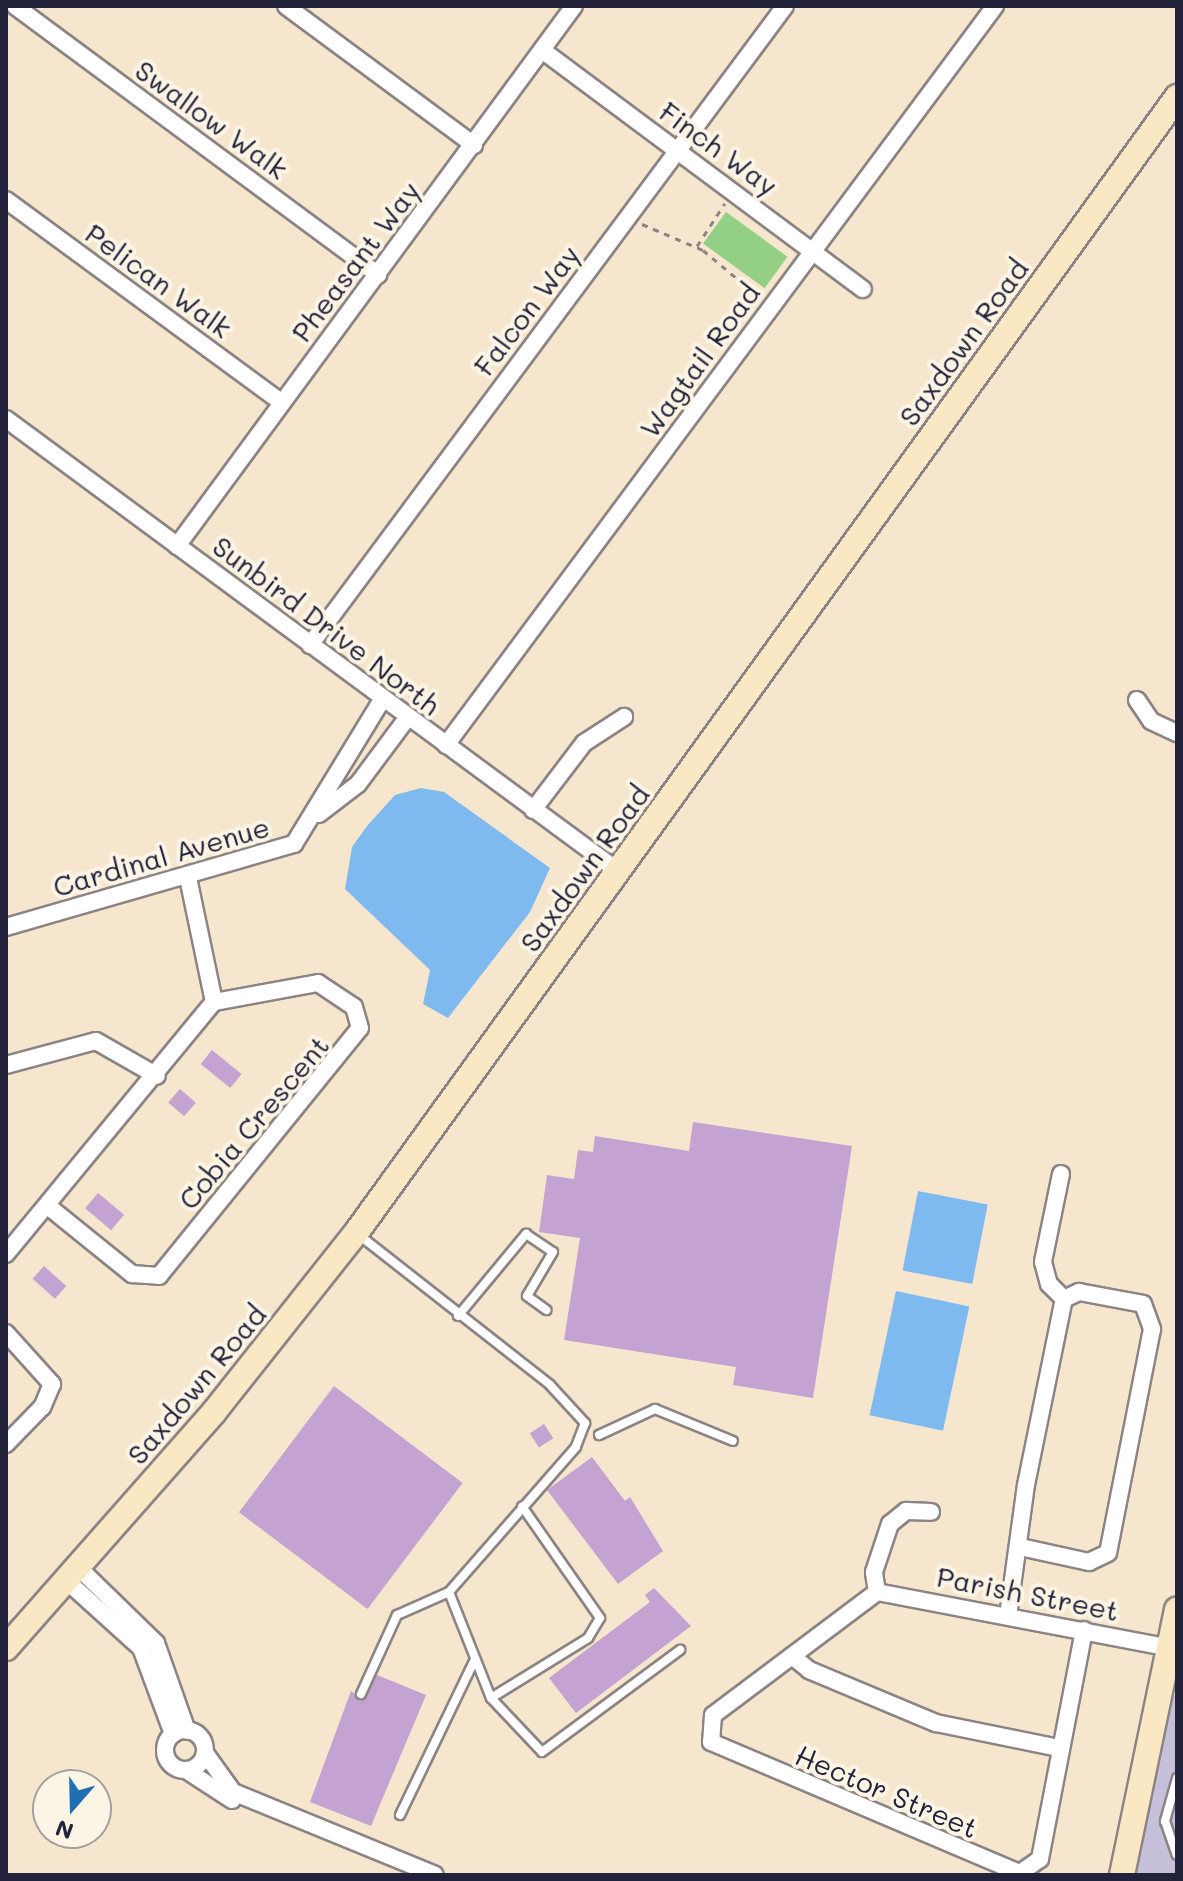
<!DOCTYPE html>
<html>
<head>
<meta charset="utf-8">
<style>
	body { margin:0 }
	#map { position:relative; width:1183px; height:1881px; overflow:hidden; background:#f6e6cd; font-family:Mali,sans-serif }
	div>[style] { position:absolute }
	[style*='--x'] { left:calc(var(--x)*1px); top:calc(var(--y)*1px); width:calc(var(--w)*1px); rotate:calc(var(--a)*1deg) }
	.industrial>* { inset:0; background:#c6c0da }
	.green>* { inset:0; background:#93cf84; transform-origin:0 0 }
	.water>* { inset:0; background:#7ebaf0; transform-origin:0 0 }
	.building>* { inset:0; background:#c4a2d1; transform-origin:0 0 }
	.path>* { height:3px; margin-top:-1.5px; transform-origin:0; background:repeating-linear-gradient(90deg,#8c8484 0 6px,transparent 0 12px) }
	.roads { filter:drop-shadow(2px 0 #8c8484) drop-shadow(-2px 0 #8c8484) drop-shadow(0 2px #8c8484) drop-shadow(0 -2px #8c8484) }
	.lane>* { height:8px; margin:-4px; padding:0 4px; transform-origin:4px; border-radius:4px; background:#fff }
	.street>* { height:16px; margin:-8px; padding:0 8px; transform-origin:8px; border-radius:8px; background:#fff }
	.street>.ring { margin:-8px; padding:0; box-sizing:content-box; background:none; border:16px solid #fff; border-radius:50% }
	.secondary>* { height:24px; margin:-12px; padding:0 12px; transform-origin:12px; border-radius:12px; background:#fae7c3 }
	span { translate:-50% -50%; white-space:nowrap; text-align:center; line-height:1.15; -webkit-text-stroke:8px #fcf5e5; paint-order:stroke }
	.street-label { font-size:28px; color:#22223b }
	.frame { position:absolute; inset:0; border:8px solid #22223b; pointer-events:none }
	.north { position:absolute; left:32px; top:1769px; width:80px; height:80px; box-sizing:border-box; background:#fcf5e5; border:2px solid #a5a1a1; border-radius:50%; rotate:200deg; font-size:22px; font-weight:700; line-height:32px; text-align:center; color:#22223b }
	.north::after { content:''; display:block; margin:auto; width:28px; height:36px; background:#1f6fb2; clip-path:polygon(50% 0,100% 100%,50% 72%,0 100%) }
</style>
</head>
<body>
<div id="map">
	<div class="industrial">
		<div style="clip-path:polygon(1162px 1689px,1177px 1696px,1177px 1875px,1136px 1875px)"></div>
	</div>
	<div class="green">
		<div style="left:726px;top:212px;width:76px;height:39px;rotate:36deg"></div>
	</div>
	<div class="water">
		<div style="clip-path:polygon(421px 788px,444px 792px,550px 868px,530px 912px,448px 1018px,423px 1004px,430px 970px,345px 889px,352px 847px,367px 826px,395px 795px)"></div>
		<div style="left:918px;top:1191px;width:71px;height:81px;rotate:11deg"></div>
		<div style="left:896px;top:1291px;width:75px;height:127px;rotate:12deg"></div>
	</div>
	<div class="building">
		<div style="left:212px;top:1050px;width:38px;height:18px;rotate:39deg"></div>
		<div style="left:180px;top:1089px;width:21px;height:18px;rotate:41deg"></div>
		<div style="clip-path:polygon(693px 1122px,852px 1146px,813px 1398px,733px 1385px,736px 1367px,564px 1340px,580px 1238px,539px 1232px,547px 1175px,574px 1179px,578px 1150px,593px 1152px,595px 1136px,689px 1151px)"></div>
		<div style="left:98px;top:1193px;width:34px;height:20px;rotate:40deg"></div>
		<div style="left:44px;top:1266px;width:30px;height:17px;rotate:42deg"></div>
		<div style="left:334px;top:1386px;width:161px;height:158px;rotate:37deg"></div>
		<div style="left:544px;top:1424px;width:17px;height:17px;rotate:57deg"></div>
		<div style="clip-path:polygon(592px 1457px,625px 1501px,630px 1497px,663px 1551px,618px 1584px,547px 1490px)"></div>
		<div style="clip-path:polygon(654px 1588px,691px 1626px,576px 1713px,549px 1678px,650px 1602px,645px 1595px)"></div>
		<div style="clip-path:polygon(377px 1675px,426px 1695px,371px 1826px,310px 1802px,351px 1691px,364px 1700px)"></div>
	</div>
	<div class="path">
		<div style="--x:642;--y:224;--w:66;--a:23.1"></div>
		<div style="--x:703;--y:250;--w:73;--a:40"></div>
		<div style="--x:697;--y:246;--w:51;--a:-56.9"></div>
	</div>
	<div class="roads">
		<div class="lane">
			<div style="--x:359;--y:1235;--w:243;--a:38.1"></div>
			<div style="--x:550;--y:1385;--w:52;--a:47.4"></div>
			<div style="--x:585;--y:1423;--w:26;--a:111"></div>
			<div style="--x:576;--y:1447;--w:193;--a:131.2"></div>
			<div style="--x:449;--y:1592;--w:57;--a:156.1"></div>
			<div style="--x:397;--y:1615;--w:87;--a:114.5"></div>
			<div style="--x:458;--y:1316;--w:107;--a:-50.3"></div>
			<div style="--x:526;--y:1234;--w:32;--a:34"></div>
			<div style="--x:553;--y:1252;--w:51;--a:120.6"></div>
			<div style="--x:527;--y:1296;--w:24;--a:36"></div>
			<div style="--x:599;--y:1435;--w:62;--a:-24.9"></div>
			<div style="--x:655;--y:1409;--w:84;--a:22.3"></div>
			<div style="--x:449;--y:1592;--w:114;--a:68.4"></div>
			<div style="--x:491;--y:1698;--w:74;--a:46.6"></div>
			<div style="--x:542;--y:1752;--w:172;--a:-36.5"></div>
			<div style="--x:491;--y:1698;--w:114;--a:-31.7"></div>
			<div style="--x:588;--y:1638;--w:23;--a:-59"></div>
			<div style="--x:600;--y:1618;--w:136;--a:-124.9"></div>
			<div style="--x:1177;--y:1778;--w:45;--a:105.6"></div>
			<div style="--x:1165;--y:1821;--w:36;--a:71"></div>
			<div style="--x:400;--y:1815;--w:171;--a:-64.3"></div>
		</div>
		<div class="street">
			<div style="--x:15;--y:6;--w:452;--a:36.5"></div>
			<div style="--x:286;--y:6;--w:234;--a:36.5"></div>
			<div style="--x:542;--y:50;--w:400;--a:36.7"></div>
			<div style="--x:6;--y:200;--w:341;--a:36.3"></div>
			<div style="--x:6;--y:419;--w:761;--a:36.45"></div>
			<div style="--x:177;--y:546;--w:670;--a:-53.68"></div>
			<div style="--x:310;--y:645;--w:796;--a:-53.37"></div>
			<div style="--x:1137;--y:700;--w:25;--a:56"></div>
			<div style="--x:1151;--y:721;--w:29;--a:25"></div>
			<div style="--x:446;--y:745;--w:921;--a:-53.39"></div>
			<div style="--x:533;--y:810;--w:84;--a:-52.7"></div>
			<div style="--x:584;--y:743;--w:48;--a:-33"></div>
			<div style="--x:319;--y:814;--w:49;--a:-37.6"></div>
			<div style="--x:358;--y:784;--w:84;--a:-53.3"></div>
			<div style="--x:6;--y:927;--w:300;--a:-16.1"></div>
			<div style="--x:294;--y:844;--w:171;--a:-58.6"></div>
			<div style="--x:6;--y:1065;--w:93;--a:-14.9"></div>
			<div style="--x:96;--y:1041;--w:70;--a:29.8"></div>
			<div style="--x:1061;--y:1174;--w:90;--a:101.6"></div>
			<div style="--x:1043;--y:1262;--w:23;--a:75"></div>
			<div style="--x:1049;--y:1284;--w:21;--a:45"></div>
			<div style="--x:49;--y:1207;--w:107;--a:38.9"></div>
			<div style="--x:132;--y:1274;--w:27;--a:4"></div>
			<div style="--x:159;--y:1276;--w:319;--a:-51"></div>
			<div style="--x:360;--y:1028;--w:22;--a:-106"></div>
			<div style="--x:354;--y:1007;--w:43;--a:-146.3"></div>
			<div style="--x:318;--y:983;--w:106;--a:169.6"></div>
			<div style="--x:6;--y:1254;--w:327;--a:-50.5"></div>
			<div style="--x:214;--y:1002;--w:127;--a:-101.8"></div>
			<div style="--x:6;--y:1333;--w:69;--a:48"></div>
			<div style="--x:52;--y:1384;--w:25;--a:113"></div>
			<div style="--x:42;--y:1407;--w:52;--a:134.2"></div>
			<div style="--x:80;--y:1569;--w:106;--a:44.2"></div>
			<div style="--x:156;--y:1643;--w:93;--a:70.6"></div>
			<div style="--x:68;--y:1582;--w:98;--a:42.1"></div>
			<div style="--x:141;--y:1648;--w:92;--a:69.6"></div>
			<div style="--x:877;--y:1592;--w:205;--a:143.1"></div>
			<div style="--x:713;--y:1715;--w:27;--a:94"></div>
			<div style="--x:711;--y:1742;--w:336;--a:23"></div>
			<div style="--x:1020;--y:1873;--w:24;--a:-35"></div>
			<div style="--x:1040;--y:1859;--w:233;--a:-79.1"></div>
			<div style="--x:877;--y:1592;--w:305;--a:10.8"></div>
			<div style="--x:877;--y:1592;--w:20;--a:-99"></div>
			<div style="--x:874;--y:1572;--w:51;--a:-71.6"></div>
			<div style="--x:890;--y:1524;--w:21;--a:-39"></div>
			<div style="--x:906;--y:1511;--w:25;--a:2"></div>
			<div style="--x:1008;--y:1616;--w:132;--a:-82.2"></div>
			<div style="--x:1026;--y:1485;--w:190;--a:-78.5"></div>
			<div style="--x:1064;--y:1299;--w:17;--a:-25"></div>
			<div style="--x:1079;--y:1292;--w:65;--a:10.6"></div>
			<div style="--x:1143;--y:1304;--w:27;--a:70"></div>
			<div style="--x:1152;--y:1329;--w:228;--a:101.1"></div>
			<div style="--x:1108;--y:1553;--w:21;--a:155"></div>
			<div style="--x:1089;--y:1562;--w:71;--a:-167.7"></div>
			<div style="--x:792;--y:1656;--w:22;--a:39"></div>
			<div style="--x:809;--y:1670;--w:138;--a:22.7"></div>
			<div style="--x:936;--y:1723;--w:126;--a:11.5"></div>
			<div class="ring" style="left:165px;top:1730px;width:24px;height:24px"></div>
			<div style="--x:205;--y:1753;--w:48;--a:54.3"></div>
			<div style="--x:233;--y:1792;--w:218;--a:22.3"></div>
			<div style="--x:186;--y:1770;--w:55;--a:33.1"></div>
		</div>
		<div class="secondary">
			<div style="--x:6;--y:1648;--w:315;--a:-48.6"></div>
			<div style="--x:214;--y:1412;--w:228;--a:-51.6"></div>
			<div style="--x:356;--y:1233;--w:1402;--a:-54.14"></div>
			<div style="--x:1122;--y:1875;--w:271;--a:-78.3"></div>
		</div>
	</div>
	<div class="street-label">
		<span style="left:212px;top:119px;rotate:36deg">Swallow Walk</span>
		<span style="left:719px;top:148px;rotate:36deg">Finch Way</span>
		<span style="left:355px;top:261px;rotate:-53deg">Pheasant Way</span>
		<span style="left:159px;top:280px;rotate:36deg">Pelican Walk</span>
		<span style="left:526px;top:310px;rotate:-53deg">Falcon Way</span>
		<span style="left:963px;top:342px;rotate:-54deg">Saxdown Road</span>
		<span style="left:699px;top:360px;rotate:-54deg">Wagtail Road</span>
		<span style="left:327px;top:625px;rotate:37deg">Sunbird Drive North</span>
		<span style="left:161px;top:856px;rotate:-16deg">Cardinal Avenue</span>
		<span style="left:584px;top:868px;rotate:-54deg">Saxdown Road</span>
		<span style="left:253px;top:1122px;rotate:-50deg">Cobia Crescent</span>
		<span style="left:196px;top:1384px;rotate:-50deg">Saxdown Road</span>
		<span style="left:1028px;top:1593px;rotate:11deg">Parish Street</span>
		<span style="left:887px;top:1791px;rotate:23deg">Hector Street</span>
	</div>
	<div class="frame"></div>
	<div class="north">N</div>
</div>
</body>
</html>
